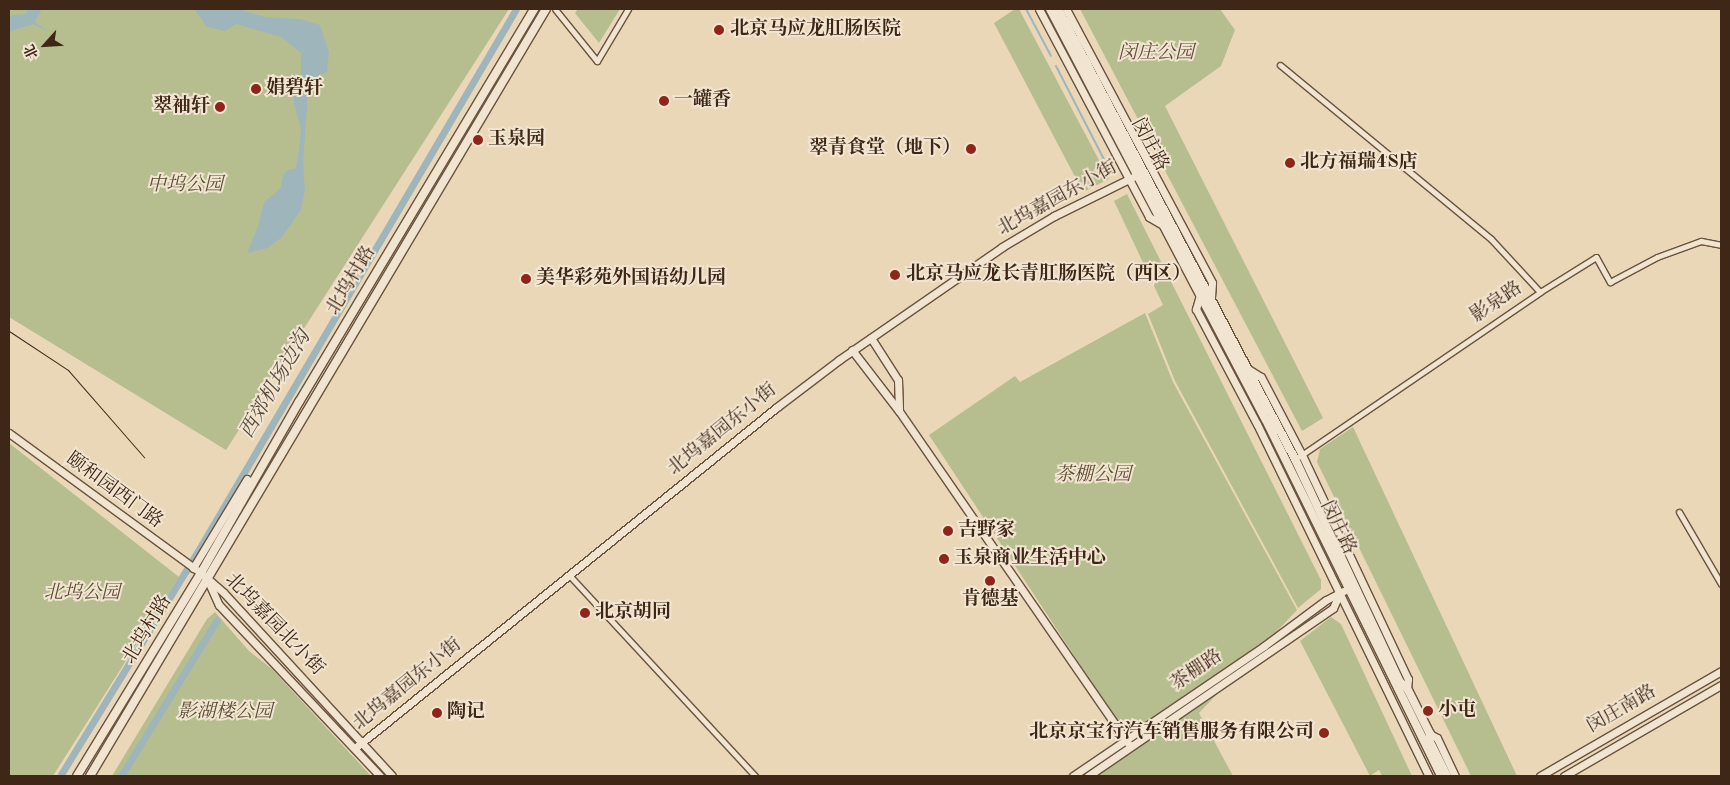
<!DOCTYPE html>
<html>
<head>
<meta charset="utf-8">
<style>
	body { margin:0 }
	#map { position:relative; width:1730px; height:785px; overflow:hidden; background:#ead7b8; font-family:"Old Standard TT","Noto Serif SC",serif }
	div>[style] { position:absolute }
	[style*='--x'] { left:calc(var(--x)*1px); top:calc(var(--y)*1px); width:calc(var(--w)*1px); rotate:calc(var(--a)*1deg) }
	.green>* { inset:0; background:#b6be8f }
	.water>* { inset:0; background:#9eb6bb }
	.stream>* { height:2px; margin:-1px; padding:0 1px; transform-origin:1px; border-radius:1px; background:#9eb6bb }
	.canal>* { height:7px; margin:-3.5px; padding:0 3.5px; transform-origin:3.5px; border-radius:3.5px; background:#9eb6bb }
	.roads { filter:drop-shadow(1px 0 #6a533f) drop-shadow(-1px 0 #6a533f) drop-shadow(0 1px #6a533f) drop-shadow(0 -1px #6a533f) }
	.minor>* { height:5px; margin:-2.5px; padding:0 2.5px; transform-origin:2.5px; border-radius:2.5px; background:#f1e5d1 }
	.tertiary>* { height:7px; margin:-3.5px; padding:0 3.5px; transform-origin:3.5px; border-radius:3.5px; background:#f1e5d1 }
	.secondary>* { height:8px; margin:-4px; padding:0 4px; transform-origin:4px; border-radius:4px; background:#f1e5d1 }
	.tram>* { height:1px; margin:-0.5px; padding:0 0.5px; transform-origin:0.5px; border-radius:0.5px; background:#3f2717 }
	.dots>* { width:14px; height:14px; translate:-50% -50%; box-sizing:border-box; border:2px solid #f1e5d1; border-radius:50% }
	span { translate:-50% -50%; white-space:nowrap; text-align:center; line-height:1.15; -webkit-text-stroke:4px #f1e5d1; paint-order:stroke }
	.poi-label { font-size:19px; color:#3f2717; font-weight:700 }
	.left { translate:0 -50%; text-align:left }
	.right { translate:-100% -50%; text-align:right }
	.park-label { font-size:19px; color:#5d4d35; font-style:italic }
	.street-label { font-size:19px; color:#3f2717 }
	.water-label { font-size:20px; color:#574b40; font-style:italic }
	.frame { position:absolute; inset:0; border:10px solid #3f2717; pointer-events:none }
	.north { position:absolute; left:20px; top:20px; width:50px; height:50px; -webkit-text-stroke:4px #f1e5d1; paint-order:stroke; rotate:244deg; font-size:14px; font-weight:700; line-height:20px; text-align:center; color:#3f2717 }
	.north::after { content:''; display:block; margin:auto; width:18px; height:22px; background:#3f2717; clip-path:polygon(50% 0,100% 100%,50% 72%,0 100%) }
</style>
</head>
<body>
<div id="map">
	<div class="green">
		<div style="clip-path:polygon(9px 9px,509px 9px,226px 450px,9px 317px)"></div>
		<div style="clip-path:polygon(578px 9px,620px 9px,599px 43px,575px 13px)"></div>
		<div style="clip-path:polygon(1015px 9px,1019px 9px,1109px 179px,1083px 192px,994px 23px)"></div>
		<div style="clip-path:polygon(1080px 9px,1220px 9px,1235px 30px,1221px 66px,1165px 106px,1323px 418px,1302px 431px)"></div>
		<div style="clip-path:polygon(1127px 194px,1321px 580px,1321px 589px,1298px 608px,1175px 381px,1148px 314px,1163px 305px,1114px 201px)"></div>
		<div style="clip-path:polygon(1145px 313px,1173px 382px,1297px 610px,1199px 713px,1233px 776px,1096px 776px,1135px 748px,929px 435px,1015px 376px,1020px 382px)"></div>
		<div style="clip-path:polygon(1353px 427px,1517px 776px,1471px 776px,1317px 462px,1320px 449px)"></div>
		<div style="clip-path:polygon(9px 443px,179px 577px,53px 776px,9px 776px)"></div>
		<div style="clip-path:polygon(215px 612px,249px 651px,272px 669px,371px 776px,112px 776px,207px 619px)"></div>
		<div style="clip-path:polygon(1331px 617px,1341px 624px,1412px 776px,1382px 776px,1379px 770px,1370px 776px,1300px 641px)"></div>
	</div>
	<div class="water">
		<div style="clip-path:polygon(29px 9px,42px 9px,35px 22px,49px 32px,33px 24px,9px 32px,9px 18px,13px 15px,25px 14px)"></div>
		<div style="clip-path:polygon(194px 9px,239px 9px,266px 17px,301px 19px,320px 25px,329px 52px,327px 72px,315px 77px,307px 90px,307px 109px,303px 161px,305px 190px,301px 210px,282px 237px,268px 248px,247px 253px,258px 227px,264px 202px,281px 188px,283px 175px,288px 170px,295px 169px,298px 159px,301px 129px,294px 104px,294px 90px,301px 76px,301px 53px,281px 37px,236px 24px,225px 31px,207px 27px)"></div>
	</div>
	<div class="stream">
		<div style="--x:1026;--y:9;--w:53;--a:62"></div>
		<div style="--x:1056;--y:66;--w:120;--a:62.8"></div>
	</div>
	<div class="canal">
		<div style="--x:60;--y:776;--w:272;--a:-58.5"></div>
		<div style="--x:202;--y:544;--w:620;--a:-59.59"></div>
		<div style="--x:121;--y:776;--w:183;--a:-58.4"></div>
	</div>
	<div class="roads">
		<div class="minor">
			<div style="--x:555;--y:9;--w:67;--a:51.1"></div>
			<div style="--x:597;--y:61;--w:61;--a:-59.2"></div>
			<div style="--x:1280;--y:65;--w:273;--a:39.5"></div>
			<div style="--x:1491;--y:239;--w:72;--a:47.2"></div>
			<div style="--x:1300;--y:456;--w:291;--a:-34.3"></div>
			<div style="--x:1540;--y:292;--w:66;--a:-32"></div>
			<div style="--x:1596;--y:257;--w:29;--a:61"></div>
			<div style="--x:1610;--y:282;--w:53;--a:-28"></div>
			<div style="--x:1657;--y:257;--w:47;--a:-20"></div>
			<div style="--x:1701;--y:241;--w:20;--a:11"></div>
			<div style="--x:1679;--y:512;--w:83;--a:59.7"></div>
			<div style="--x:569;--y:575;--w:274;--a:47.2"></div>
		</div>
		<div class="tertiary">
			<div style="--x:1039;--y:9;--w:235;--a:62.1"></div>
			<div style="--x:1149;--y:217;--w:16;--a:30"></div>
			<div style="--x:1066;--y:9;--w:310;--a:61.9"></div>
			<div style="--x:1212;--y:283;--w:14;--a:94"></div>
			<div style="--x:1200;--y:295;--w:15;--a:106"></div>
			<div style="--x:1196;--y:309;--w:130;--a:62.1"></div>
			<div style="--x:1257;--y:424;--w:392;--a:64"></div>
			<div style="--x:871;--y:338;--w:50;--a:57.3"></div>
			<div style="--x:898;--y:380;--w:30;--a:88"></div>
			<div style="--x:852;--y:350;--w:77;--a:52.4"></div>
			<div style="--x:899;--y:411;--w:407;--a:55.4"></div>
			<div style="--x:1248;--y:369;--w:15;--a:32"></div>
			<div style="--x:1261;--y:377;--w:88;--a:62.3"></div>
			<div style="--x:1302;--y:455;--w:248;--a:64.7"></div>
			<div style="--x:1408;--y:679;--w:9;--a:96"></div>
			<div style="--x:9;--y:433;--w:238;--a:36.1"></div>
			<div style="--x:201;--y:573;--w:30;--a:41"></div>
			<div style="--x:224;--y:593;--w:248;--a:47.4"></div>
			<div style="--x:193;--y:568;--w:104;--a:-58.8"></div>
			<div style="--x:209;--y:583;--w:24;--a:66"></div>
			<div style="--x:219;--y:605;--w:235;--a:46.7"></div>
			<div style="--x:1430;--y:734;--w:8;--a:30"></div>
			<div style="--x:1437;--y:738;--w:42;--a:64.7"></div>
			<div style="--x:355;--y:748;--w:543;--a:-38.94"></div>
			<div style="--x:777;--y:407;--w:78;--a:-37.2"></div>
			<div style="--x:839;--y:360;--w:198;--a:-34.7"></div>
			<div style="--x:1002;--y:247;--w:61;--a:-30.8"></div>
			<div style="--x:1054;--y:216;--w:93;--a:-26.3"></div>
			<div style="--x:1073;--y:776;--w:231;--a:-34.2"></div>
			<div style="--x:1264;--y:646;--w:77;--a:-36.6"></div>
			<div style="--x:1326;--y:600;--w:20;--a:-27"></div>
			<div style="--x:1088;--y:776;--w:297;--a:-34.4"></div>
			<div style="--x:1333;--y:608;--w:17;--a:-65"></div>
			<div style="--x:1540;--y:776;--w:209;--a:-30.1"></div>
			<div style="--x:1564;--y:776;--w:181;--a:-30.1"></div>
		</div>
		<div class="secondary">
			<div style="--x:1050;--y:9;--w:464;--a:62.3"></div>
			<div style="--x:1266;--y:420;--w:397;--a:63.8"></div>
			<div style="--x:1058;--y:9;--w:509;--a:62.23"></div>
			<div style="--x:1295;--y:459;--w:246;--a:64.8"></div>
			<div style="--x:1400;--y:682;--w:9;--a:41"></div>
			<div style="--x:1407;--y:688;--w:51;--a:63.4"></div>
			<div style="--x:1430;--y:734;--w:6;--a:99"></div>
			<div style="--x:1429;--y:740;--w:40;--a:63.4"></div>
			<div style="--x:77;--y:776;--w:238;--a:-58.6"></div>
			<div style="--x:201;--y:573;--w:197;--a:-60.2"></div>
			<div style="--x:299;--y:402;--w:458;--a:-59.1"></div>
			<div style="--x:90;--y:776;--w:892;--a:-59.27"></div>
		</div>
	</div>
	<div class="tram">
		<div style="--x:9;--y:331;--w:71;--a:33.5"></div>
		<div style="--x:68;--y:370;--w:116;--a:48.9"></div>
	</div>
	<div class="dots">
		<div style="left:719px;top:30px;background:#8f2418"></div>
		<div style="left:256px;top:89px;background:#8f2418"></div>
		<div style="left:664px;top:101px;background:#8f2418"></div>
		<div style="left:220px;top:107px;background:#8f2418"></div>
		<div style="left:478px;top:140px;background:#8f2418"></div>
		<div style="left:971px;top:149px;background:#8f2418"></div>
		<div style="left:1290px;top:163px;background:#8f2418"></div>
		<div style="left:895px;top:275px;background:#8f2418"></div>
		<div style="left:526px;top:279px;background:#8f2418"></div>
		<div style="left:948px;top:531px;background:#8f2418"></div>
		<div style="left:944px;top:559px;background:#8f2418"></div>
		<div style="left:990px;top:581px;background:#8f2418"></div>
		<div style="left:585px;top:613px;background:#8f2418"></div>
		<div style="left:1428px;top:711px;background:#8f2418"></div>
		<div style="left:437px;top:713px;background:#8f2418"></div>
		<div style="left:1324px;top:733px;background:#8f2418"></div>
	</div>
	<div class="poi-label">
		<span class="left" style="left:730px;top:30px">北京马应龙肛肠医院</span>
		<span class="left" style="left:266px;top:89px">娟碧轩</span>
		<span class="left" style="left:674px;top:101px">一罐香</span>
		<span class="right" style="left:210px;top:107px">翠袖轩</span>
		<span class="left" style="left:488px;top:140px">玉泉园</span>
		<span class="right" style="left:961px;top:149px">翠青食堂（地下）</span>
		<span class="left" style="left:1300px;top:163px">北方福瑞4S店</span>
		<span class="left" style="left:906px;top:275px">北京马应龙长青肛肠医院（西区）</span>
		<span class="left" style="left:536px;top:279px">美华彩苑外国语幼儿园</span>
		<span class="left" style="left:958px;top:531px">吉野家</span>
		<span class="left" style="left:954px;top:559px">玉泉商业生活中心</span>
		<span style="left:990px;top:600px">肯德基</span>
		<span class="left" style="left:595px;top:613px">北京胡同</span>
		<span class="left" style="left:1438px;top:711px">小屯</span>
		<span class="left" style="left:447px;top:713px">陶记</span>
		<span class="right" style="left:1314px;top:733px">北京京宝行汽车销售服务有限公司</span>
	</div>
	<div class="park-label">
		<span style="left:1156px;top:54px">闵庄公园</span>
		<span style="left:185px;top:186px">中坞公园</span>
		<span style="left:1093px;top:476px">茶棚公园</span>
		<span style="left:82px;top:594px">北坞公园</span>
		<span style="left:225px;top:713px">影湖楼公园</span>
	</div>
	<div class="street-label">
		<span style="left:1149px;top:145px;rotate:62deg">闵庄路</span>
		<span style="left:1058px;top:199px;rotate:-29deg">北坞嘉园东小街</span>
		<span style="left:352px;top:281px;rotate:-59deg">北坞村路</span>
		<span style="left:1497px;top:303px;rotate:-34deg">影泉路</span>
		<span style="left:723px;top:430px;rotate:-39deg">北坞嘉园东小街</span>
		<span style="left:114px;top:491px;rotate:36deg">颐和园西门路</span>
		<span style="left:1337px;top:528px;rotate:64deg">闵庄路</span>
		<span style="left:274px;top:625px;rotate:46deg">北坞嘉园北小街</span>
		<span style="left:148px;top:630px;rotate:-59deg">北坞村路</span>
		<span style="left:1197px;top:671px;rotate:-34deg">茶棚路</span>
		<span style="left:408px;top:685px;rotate:-39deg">北坞嘉园东小街</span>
		<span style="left:1622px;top:710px;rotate:-30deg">闵庄南路</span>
	</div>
	<div class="water-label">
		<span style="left:276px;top:385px;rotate:-60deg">西郊机场边沟</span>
	</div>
	<div class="frame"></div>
	<div class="north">北</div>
</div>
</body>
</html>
